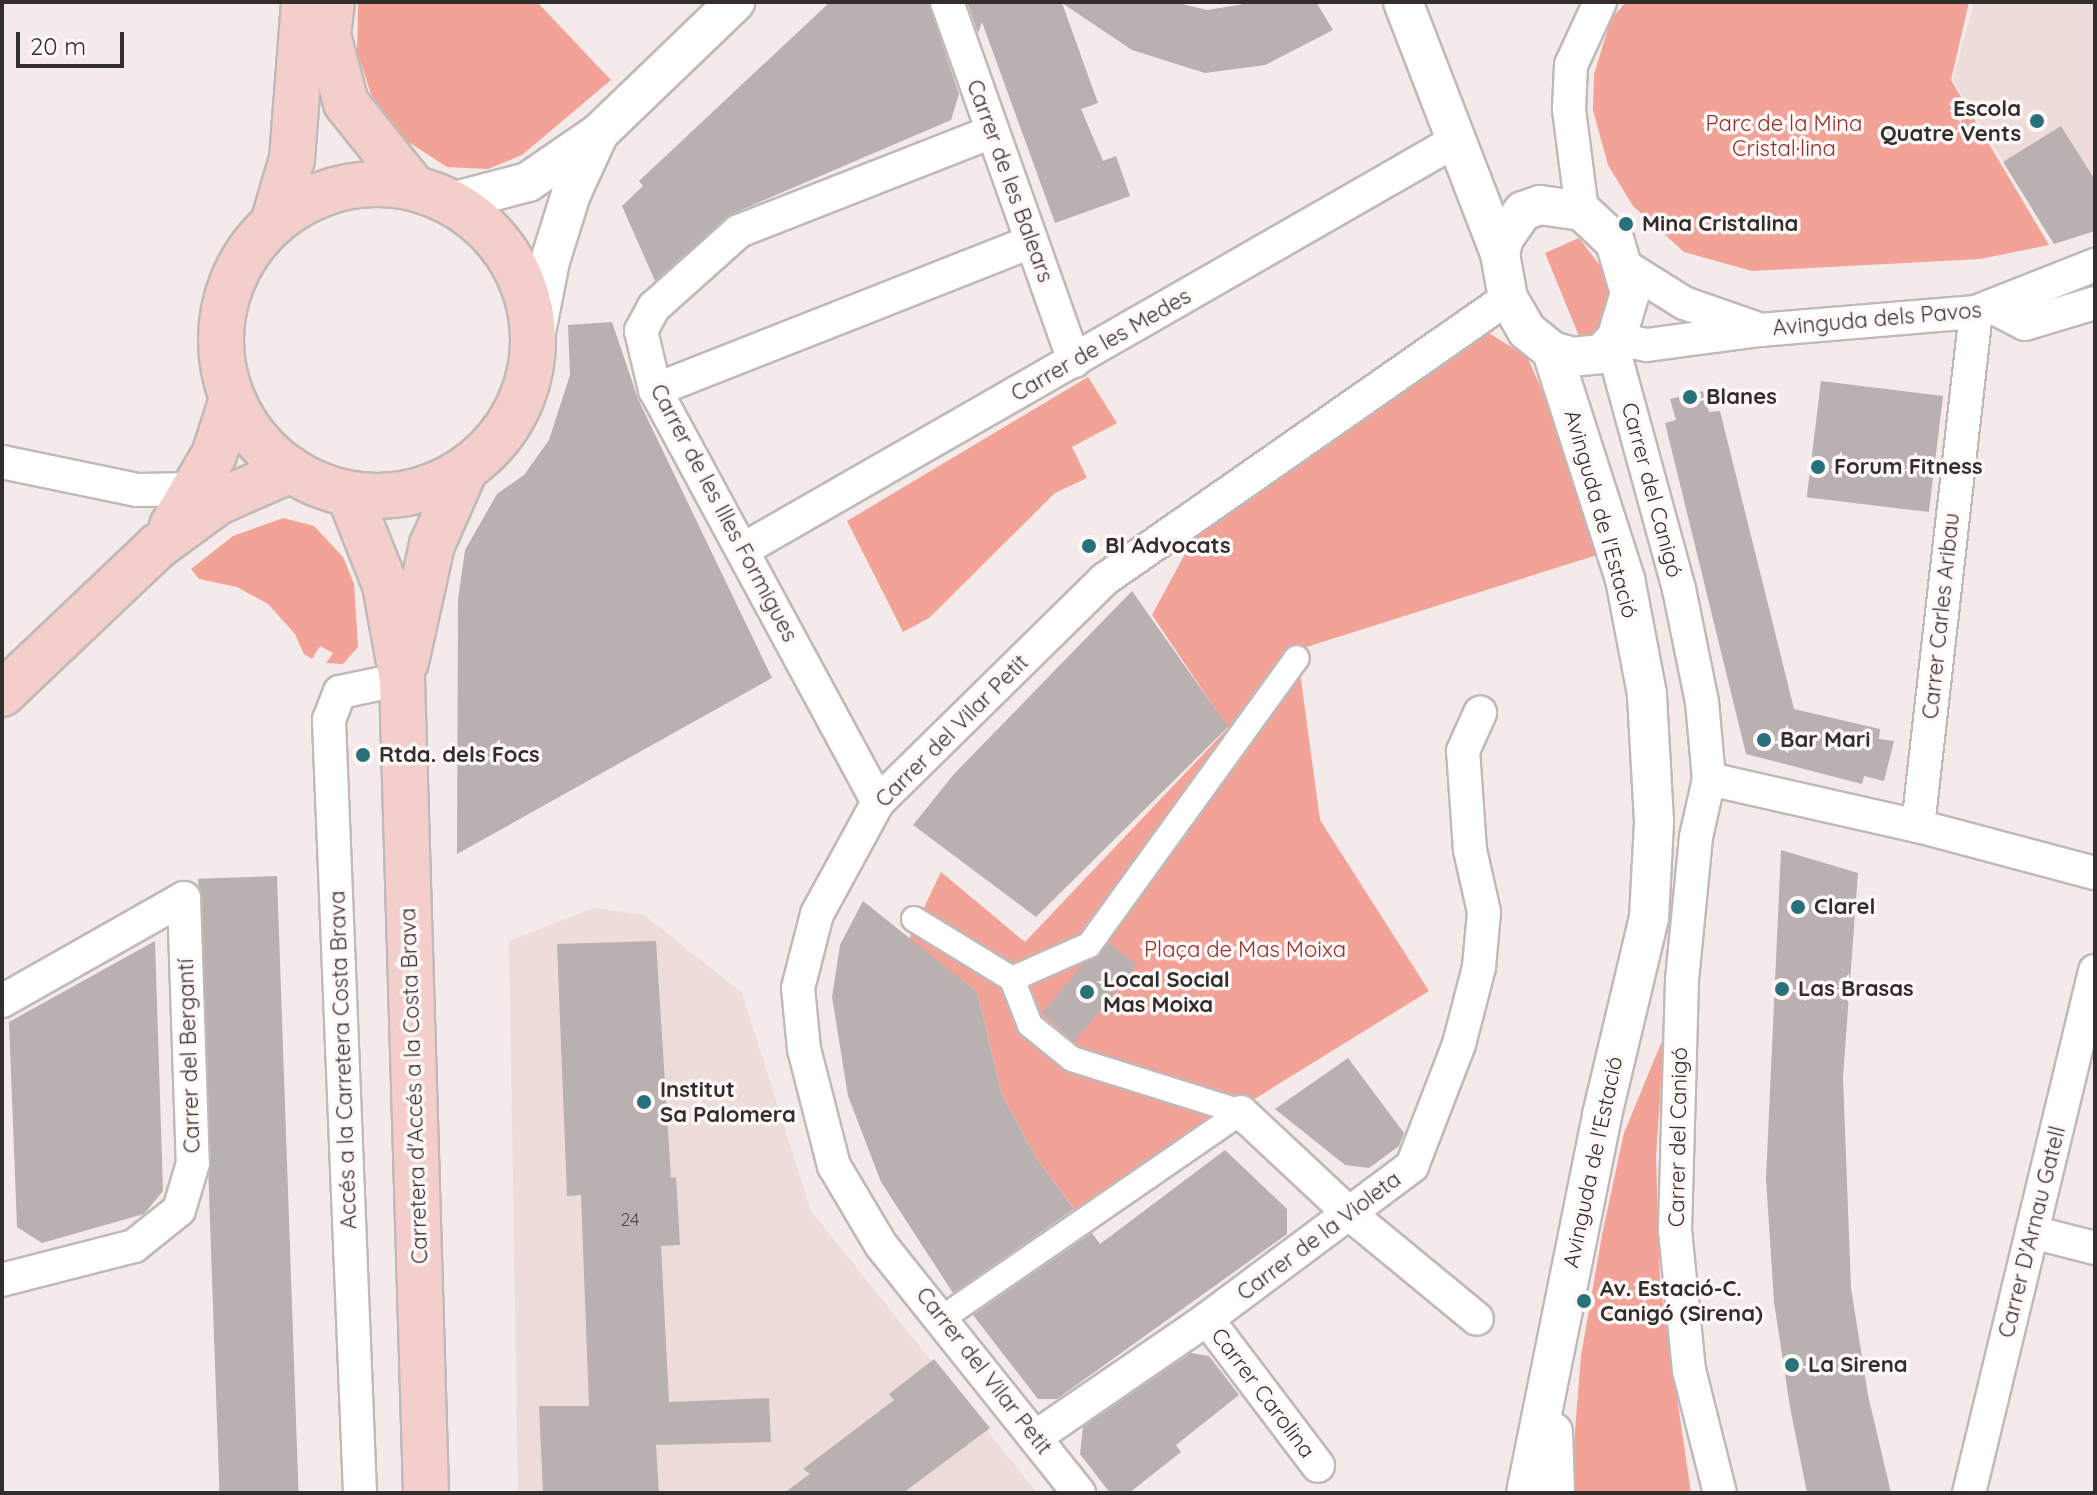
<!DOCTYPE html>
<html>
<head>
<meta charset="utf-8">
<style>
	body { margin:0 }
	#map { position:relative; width:2097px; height:1495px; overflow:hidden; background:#f3eae9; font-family:Quicksand,sans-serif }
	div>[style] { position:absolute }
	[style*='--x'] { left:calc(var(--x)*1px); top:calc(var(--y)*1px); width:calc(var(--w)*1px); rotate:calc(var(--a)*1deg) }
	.built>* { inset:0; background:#eedcda }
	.green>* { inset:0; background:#f3a298 }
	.building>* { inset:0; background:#b9b1b0; transform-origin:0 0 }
	.roads { filter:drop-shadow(2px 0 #c1b9b8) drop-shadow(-2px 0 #c1b9b8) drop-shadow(0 2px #c1b9b8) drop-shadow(0 -2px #c1b9b8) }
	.pedestrian>* { height:24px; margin:-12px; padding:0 12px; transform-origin:12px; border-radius:12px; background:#fff }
	.minor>* { height:32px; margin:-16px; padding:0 16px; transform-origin:16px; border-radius:16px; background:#fff }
	.tertiary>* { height:38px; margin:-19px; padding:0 19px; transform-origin:19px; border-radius:19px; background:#fff }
	.secondary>* { height:44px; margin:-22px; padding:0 22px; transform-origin:22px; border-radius:22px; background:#f3cecb }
	.secondary>.ring { margin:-22px; padding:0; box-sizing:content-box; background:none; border:44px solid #f3cecb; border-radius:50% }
	.dots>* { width:22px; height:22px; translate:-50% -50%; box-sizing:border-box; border:4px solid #fff8f7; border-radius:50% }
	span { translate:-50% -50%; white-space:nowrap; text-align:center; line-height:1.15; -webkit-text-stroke:7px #fff8f7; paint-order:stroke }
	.number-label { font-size:18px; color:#534f4e }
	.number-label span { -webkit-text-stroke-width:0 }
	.poi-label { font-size:22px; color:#312e2d; font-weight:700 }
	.right { translate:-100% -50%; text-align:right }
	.left { translate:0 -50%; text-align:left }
	.park-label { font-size:22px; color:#982c28 }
	.street-label { font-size:22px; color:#312e2d }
	.frame { position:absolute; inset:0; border:4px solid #312e2d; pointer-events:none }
	.scale { position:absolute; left:16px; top:32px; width:108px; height:36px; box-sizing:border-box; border:4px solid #312e2d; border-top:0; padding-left:10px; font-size:24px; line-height:28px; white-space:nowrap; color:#312e2d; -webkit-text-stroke:6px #fff8f7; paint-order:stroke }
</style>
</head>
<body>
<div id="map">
	<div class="built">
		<div style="clip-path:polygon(1974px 2px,2095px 2px,2095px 231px,2054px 244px,1953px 80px)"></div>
		<div style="clip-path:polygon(594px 908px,644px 915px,742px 993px,811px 1211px,1037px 1493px,518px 1493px,509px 941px)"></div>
	</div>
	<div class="green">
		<div style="clip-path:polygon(358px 2px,537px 2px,611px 80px,522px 155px,488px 169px,447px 167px,401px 137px,371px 94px,357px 51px)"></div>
		<div style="clip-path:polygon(1626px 2px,1969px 2px,1951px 80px,2049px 245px,1980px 259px,1752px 271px,1684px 252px,1633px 206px,1608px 165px,1593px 110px,1594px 74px,1611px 19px)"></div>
		<div style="clip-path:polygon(1579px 238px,1614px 284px,1598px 332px,1581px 341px,1545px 253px)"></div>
		<div style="clip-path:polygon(1489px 333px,1527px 357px,1565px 440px,1597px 555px,1297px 650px,1320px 820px,1429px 991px,1075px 1210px,1037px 1159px,1002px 1095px,977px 992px,909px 939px,941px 872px,1025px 942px,1228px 728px,1152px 615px,1199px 528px)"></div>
		<div style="clip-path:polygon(1088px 377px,1117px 423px,1072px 447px,1087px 478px,1055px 493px,929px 618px,903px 632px,847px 521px)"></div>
		<div style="clip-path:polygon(283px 518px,314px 526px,343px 557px,354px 584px,358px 647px,343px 664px,326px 663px,333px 653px,320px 646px,312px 659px,304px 654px,295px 634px,268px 604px,237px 587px,199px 579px,191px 569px,233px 536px)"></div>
		<div style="clip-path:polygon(1664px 1036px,1656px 1158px,1660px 1280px,1691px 1493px,1570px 1493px,1581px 1356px,1602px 1235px,1624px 1133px)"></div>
	</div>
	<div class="building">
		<div style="clip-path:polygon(830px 2px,928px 2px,959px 94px,951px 120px,732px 214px,655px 281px,622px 206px,643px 186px,639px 181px)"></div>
		<div style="clip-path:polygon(967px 2px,1174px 2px,1207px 10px,1256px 2px,1316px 2px,1333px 30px,1265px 65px,1205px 73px,1132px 50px,1062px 3px,1098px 103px,1081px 109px,1103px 161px,1116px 156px,1130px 196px,1055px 223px,982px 22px,978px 33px)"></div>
		<div style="clip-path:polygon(2061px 126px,2095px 180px,2095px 231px,2054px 244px,2003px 162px)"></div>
		<div style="clip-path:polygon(612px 322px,638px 399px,772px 678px,457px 854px,458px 599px,465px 550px,497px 494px,524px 475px,549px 440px,570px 375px,568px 325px)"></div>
		<div style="left:1821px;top:381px;width:123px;height:117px;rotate:7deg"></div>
		<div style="clip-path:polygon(1703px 391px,1709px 412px,1720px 411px,1794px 709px,1880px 729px,1879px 739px,1894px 741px,1884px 781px,1864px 776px,1862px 784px,1746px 754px,1665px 423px,1676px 420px,1670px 399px)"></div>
		<div style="clip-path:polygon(1132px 591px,1228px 727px,1036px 917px,913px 825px,954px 774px)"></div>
		<div style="clip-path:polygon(1781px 850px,1858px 873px,1843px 1077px,1851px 1288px,1868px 1395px,1891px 1493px,1807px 1493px,1790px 1407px,1774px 1302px,1766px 1179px)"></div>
		<div style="left:277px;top:876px;width:618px;height:79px;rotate:88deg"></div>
		<div style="clip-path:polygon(863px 901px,977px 992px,1002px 1095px,1037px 1159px,1074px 1209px,953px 1293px,881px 1182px,848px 1096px,832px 997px,840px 945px)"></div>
		<div style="clip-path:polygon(155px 941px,163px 1191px,144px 1214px,42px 1243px,17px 1227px,9px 1022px)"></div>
		<div style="clip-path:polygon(656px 941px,671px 1178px,676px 1177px,680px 1245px,661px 1246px,669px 1402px,769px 1398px,771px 1442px,656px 1445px,659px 1493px,543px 1493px,539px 1406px,589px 1406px,581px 1195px,567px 1196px,557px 944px)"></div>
		<div style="clip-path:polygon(1109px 943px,1137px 965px,1074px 1042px,1042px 1013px,1082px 965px)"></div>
		<div style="clip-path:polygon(1348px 1058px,1404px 1133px,1399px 1146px,1369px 1168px,1345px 1165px,1275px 1109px)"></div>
		<div style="clip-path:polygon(1225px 1150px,1287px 1209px,1287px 1234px,1057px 1399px,1038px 1399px,973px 1315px,1092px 1233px,1100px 1244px)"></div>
		<div style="clip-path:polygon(1191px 1353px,1209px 1356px,1239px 1395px,1176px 1445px,1181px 1452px,1129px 1493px,1110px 1493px,1080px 1454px,1083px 1427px)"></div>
		<div style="clip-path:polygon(934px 1359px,990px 1428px,903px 1493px,784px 1493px,810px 1474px,803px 1469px,894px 1400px,889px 1394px)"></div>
	</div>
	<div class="roads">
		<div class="pedestrian">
			<div style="--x:914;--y:919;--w:115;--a:31.5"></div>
			<div style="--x:1012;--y:979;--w:49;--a:68.6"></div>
			<div style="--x:1030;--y:1025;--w:54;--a:39"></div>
			<div style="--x:1072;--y:1059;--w:177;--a:17.4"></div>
			<div style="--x:1012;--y:979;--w:84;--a:-23.8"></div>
			<div style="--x:1089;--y:945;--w:354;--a:-54.1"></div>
			<div style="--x:944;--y:1317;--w:361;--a:-34.6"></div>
		</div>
		<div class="minor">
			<div style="--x:947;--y:2;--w:381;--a:70.5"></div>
			<div style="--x:1582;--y:211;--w:103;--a:-97.3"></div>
			<div style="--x:1569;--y:109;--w:44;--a:-87.4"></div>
			<div style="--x:1571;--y:65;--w:69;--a:-65.3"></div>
			<div style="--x:1625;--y:266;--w:70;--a:32.1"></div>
			<div style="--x:1684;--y:303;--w:73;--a:19.2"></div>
			<div style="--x:1994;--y:308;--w:35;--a:27"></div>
			<div style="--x:2025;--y:324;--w:73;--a:-16.7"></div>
			<div style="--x:1616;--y:339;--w:32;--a:11"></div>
			<div style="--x:1647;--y:345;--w:114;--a:-7.6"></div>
			<div style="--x:1760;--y:330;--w:217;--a:-4.8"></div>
			<div style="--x:1976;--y:312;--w:128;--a:-21.6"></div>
			<div style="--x:1612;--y:344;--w:254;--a:74.7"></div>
			<div style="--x:1679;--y:589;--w:115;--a:78.5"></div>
			<div style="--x:1702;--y:702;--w:77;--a:84.8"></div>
			<div style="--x:1709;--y:779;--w:59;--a:102.6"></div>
			<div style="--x:1696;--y:837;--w:144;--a:95.6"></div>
			<div style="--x:1682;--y:980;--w:250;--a:91.6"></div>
			<div style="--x:1675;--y:1230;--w:141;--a:84.3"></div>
			<div style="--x:1689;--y:1370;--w:127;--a:75.9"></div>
			<div style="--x:655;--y:390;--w:404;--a:-21.5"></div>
			<div style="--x:2;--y:462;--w:138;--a:11.7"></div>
			<div style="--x:137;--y:490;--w:60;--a:-1"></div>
			<div style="--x:744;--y:549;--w:822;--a:-29.84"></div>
			<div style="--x:1709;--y:779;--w:214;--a:12.7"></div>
			<div style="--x:1918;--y:826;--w:183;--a:14.9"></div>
			<div style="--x:878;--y:802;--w:468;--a:-118.4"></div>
			<div style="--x:655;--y:390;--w:61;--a:-103.3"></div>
			<div style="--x:641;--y:331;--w:27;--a:-62"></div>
			<div style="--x:654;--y:307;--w:114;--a:-41.8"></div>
			<div style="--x:739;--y:231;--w:272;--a:-21.4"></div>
			<div style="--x:1918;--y:826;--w:517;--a:-83.56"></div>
			<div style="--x:2;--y:1001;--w:209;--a:-29.5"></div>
			<div style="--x:184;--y:898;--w:265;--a:88.1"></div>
			<div style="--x:193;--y:1163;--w:49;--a:106.6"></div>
			<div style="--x:179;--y:1210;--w:58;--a:141.3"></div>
			<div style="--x:134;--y:1246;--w:136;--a:165.6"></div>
			<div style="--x:1241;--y:1112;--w:151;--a:43.1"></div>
			<div style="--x:1351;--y:1215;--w:163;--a:39.5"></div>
			<div style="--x:2032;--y:1232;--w:65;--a:14.3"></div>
			<div style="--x:1207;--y:1319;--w:184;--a:52.9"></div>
			<div style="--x:1037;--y:1436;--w:206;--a:-34.5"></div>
			<div style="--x:1207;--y:1319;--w:256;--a:-36.7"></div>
			<div style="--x:1412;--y:1166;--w:131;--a:-68.9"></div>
			<div style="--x:1459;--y:1044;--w:80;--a:-75.4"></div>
			<div style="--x:1479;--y:967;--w:55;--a:-84.8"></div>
			<div style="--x:1484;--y:912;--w:64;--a:-102.7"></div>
			<div style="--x:1470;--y:850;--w:99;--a:-94"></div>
			<div style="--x:1463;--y:751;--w:42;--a:-65.9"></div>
			<div style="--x:360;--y:1493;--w:774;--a:-92.3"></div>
			<div style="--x:329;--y:720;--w:30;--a:-69"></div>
			<div style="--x:340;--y:692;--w:63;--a:-11.8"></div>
			<div style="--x:1079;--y:1493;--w:317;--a:-128.6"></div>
			<div style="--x:881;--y:1245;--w:92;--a:-120.7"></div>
			<div style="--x:834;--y:1166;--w:121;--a:-104.4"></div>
			<div style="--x:804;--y:1049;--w:61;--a:-95.6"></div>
			<div style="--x:798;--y:988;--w:76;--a:-75.6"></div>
			<div style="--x:817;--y:914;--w:128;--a:-61.4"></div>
			<div style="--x:878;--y:802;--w:318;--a:-44.5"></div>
			<div style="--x:1105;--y:579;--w:491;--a:-34.9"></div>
			<div style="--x:1969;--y:1493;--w:537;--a:-76.43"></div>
		</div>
		<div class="tertiary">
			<div style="--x:1403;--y:2;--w:270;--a:68.9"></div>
			<div style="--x:452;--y:202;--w:79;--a:-14.7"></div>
			<div style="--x:528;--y:182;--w:86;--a:-34.6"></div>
			<div style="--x:599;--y:133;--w:189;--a:-43.9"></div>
			<div style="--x:1540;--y:205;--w:42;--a:8.1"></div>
			<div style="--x:1582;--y:211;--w:45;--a:43.2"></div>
			<div style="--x:1615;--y:242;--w:53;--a:73.6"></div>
			<div style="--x:1630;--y:293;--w:48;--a:106.9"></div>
			<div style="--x:1616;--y:339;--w:21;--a:135"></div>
			<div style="--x:1601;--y:354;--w:28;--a:174"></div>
			<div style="--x:1573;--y:357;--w:22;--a:-164"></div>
			<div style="--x:1552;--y:351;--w:32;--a:-141"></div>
			<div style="--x:1527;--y:331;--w:38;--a:-120"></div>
			<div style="--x:1508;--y:298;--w:45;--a:-100.3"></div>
			<div style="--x:1500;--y:254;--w:16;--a:-76"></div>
			<div style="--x:1504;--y:238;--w:33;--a:-55"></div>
			<div style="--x:1523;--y:211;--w:18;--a:-19"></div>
			<div style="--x:533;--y:347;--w:88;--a:-78.8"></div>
			<div style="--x:550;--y:261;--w:70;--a:-72.6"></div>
			<div style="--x:571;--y:194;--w:67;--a:-65.3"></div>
			<div style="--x:1553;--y:1432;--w:61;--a:88.1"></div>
			<div style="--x:1526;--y:1493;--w:386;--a:-78.6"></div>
			<div style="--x:1602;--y:1115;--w:203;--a:-76.6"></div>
			<div style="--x:1649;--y:918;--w:97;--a:-87"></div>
			<div style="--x:1654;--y:821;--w:127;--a:-93.2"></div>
			<div style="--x:1647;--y:694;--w:117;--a:-100.8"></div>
			<div style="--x:1625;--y:579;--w:239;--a:-107.8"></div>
		</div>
		<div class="secondary">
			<div style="--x:332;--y:2;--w:33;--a:97"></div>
			<div style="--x:328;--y:35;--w:70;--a:75.2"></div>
			<div style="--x:346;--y:103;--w:107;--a:51.4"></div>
			<div class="ring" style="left:221px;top:184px;width:268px;height:268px"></div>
			<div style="--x:273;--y:223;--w:67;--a:-73.5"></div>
			<div style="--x:292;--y:159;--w:157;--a:-85.6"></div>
			<div style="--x:349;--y:494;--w:98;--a:68.4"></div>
			<div style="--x:385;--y:585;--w:96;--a:79.7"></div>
			<div style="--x:402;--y:679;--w:814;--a:88.31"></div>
			<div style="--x:172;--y:526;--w:82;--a:-59.4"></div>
			<div style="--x:214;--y:455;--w:59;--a:-72.2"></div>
			<div style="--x:406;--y:662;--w:120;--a:-77.5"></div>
			<div style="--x:432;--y:545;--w:82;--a:-66.3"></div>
			<div style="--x:2;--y:694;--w:215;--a:-43.5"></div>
			<div style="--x:158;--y:546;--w:74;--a:-36.3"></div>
			<div style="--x:218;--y:502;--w:80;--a:-23.7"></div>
		</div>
	</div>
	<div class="dots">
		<div style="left:2037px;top:121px;background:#28717a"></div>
		<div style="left:1626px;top:224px;background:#28717a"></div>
		<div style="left:1690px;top:397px;background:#28717a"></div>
		<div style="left:1818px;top:467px;background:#28717a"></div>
		<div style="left:1089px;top:546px;background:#28717a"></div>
		<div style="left:1764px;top:740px;background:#28717a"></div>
		<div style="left:363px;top:755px;background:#28717a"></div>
		<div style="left:1798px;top:907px;background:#28717a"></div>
		<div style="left:1782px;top:989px;background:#28717a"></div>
		<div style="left:1087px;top:992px;background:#28717a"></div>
		<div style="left:644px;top:1102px;background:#28717a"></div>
		<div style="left:1584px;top:1301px;background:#28717a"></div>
		<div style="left:1792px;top:1365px;background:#28717a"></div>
	</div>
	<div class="number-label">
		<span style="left:630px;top:1220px">24</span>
	</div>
	<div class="poi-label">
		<span class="right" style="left:2021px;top:121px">Escola<br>Quatre Vents</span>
		<span class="left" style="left:1642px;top:224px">Mina Cristalina</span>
		<span class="left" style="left:1706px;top:397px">Blanes</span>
		<span class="left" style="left:1834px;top:467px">Forum Fitness</span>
		<span class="left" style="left:1105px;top:546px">Bl Advocats</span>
		<span class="left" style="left:1780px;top:740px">Bar Mari</span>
		<span class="left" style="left:379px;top:755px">Rtda. dels Focs</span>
		<span class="left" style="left:1814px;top:907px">Clarel</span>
		<span class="left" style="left:1103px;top:992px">Local Social<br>Mas Moixa</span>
		<span class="left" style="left:1798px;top:989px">Las Brasas</span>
		<span class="left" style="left:660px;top:1102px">Institut<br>Sa Palomera</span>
		<span class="left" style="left:1600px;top:1301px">Av. Estació-C.<br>Canigó (Sirena)</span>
		<span class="left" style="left:1808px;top:1365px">La Sirena</span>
	</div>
	<div class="park-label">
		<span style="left:1784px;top:136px">Parc de la Mina<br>Cristal·lina</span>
		<span style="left:1245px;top:950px">Plaça de Mas Moixa</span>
	</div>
	<div class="street-label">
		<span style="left:1010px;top:181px;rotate:70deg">Carrer de les Balears</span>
		<span style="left:1877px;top:319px;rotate:-5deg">Avinguda dels Pavos</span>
		<span style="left:1101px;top:345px;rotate:-30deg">Carrer de les Medes</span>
		<span style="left:1652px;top:490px;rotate:75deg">Carrer del Canigó</span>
		<span style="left:724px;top:513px;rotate:62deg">Carrer de les Illes Formigues</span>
		<span style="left:1601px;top:514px;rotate:74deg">Avinguda de l'Estació</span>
		<span style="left:1941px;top:616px;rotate:-84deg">Carrer Carles Aribau</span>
		<span style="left:952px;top:731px;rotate:-45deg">Carrer del Vilar Petit</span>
		<span style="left:189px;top:1056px;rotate:-92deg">Carrer del Bergantí</span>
		<span style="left:343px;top:1060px;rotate:-92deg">Accés a la Carretera Costa Brava</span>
		<span style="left:414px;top:1086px;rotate:-92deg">Carretera d'Accés a la Costa Brava</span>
		<span style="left:1678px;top:1137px;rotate:-89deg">Carrer del Canigó</span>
		<span style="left:1593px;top:1162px;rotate:-78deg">Avinguda de l'Estació</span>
		<span style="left:2032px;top:1232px;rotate:-76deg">Carrer D'Arnau Gatell</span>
		<span style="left:1319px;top:1236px;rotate:-37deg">Carrer de la Violeta</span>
		<span style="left:984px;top:1371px;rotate:52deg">Carrer del Vilar Petit</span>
		<span style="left:1263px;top:1393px;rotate:53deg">Carrer Carolina</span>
	</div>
	<div class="frame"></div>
	<div class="scale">20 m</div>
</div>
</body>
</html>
